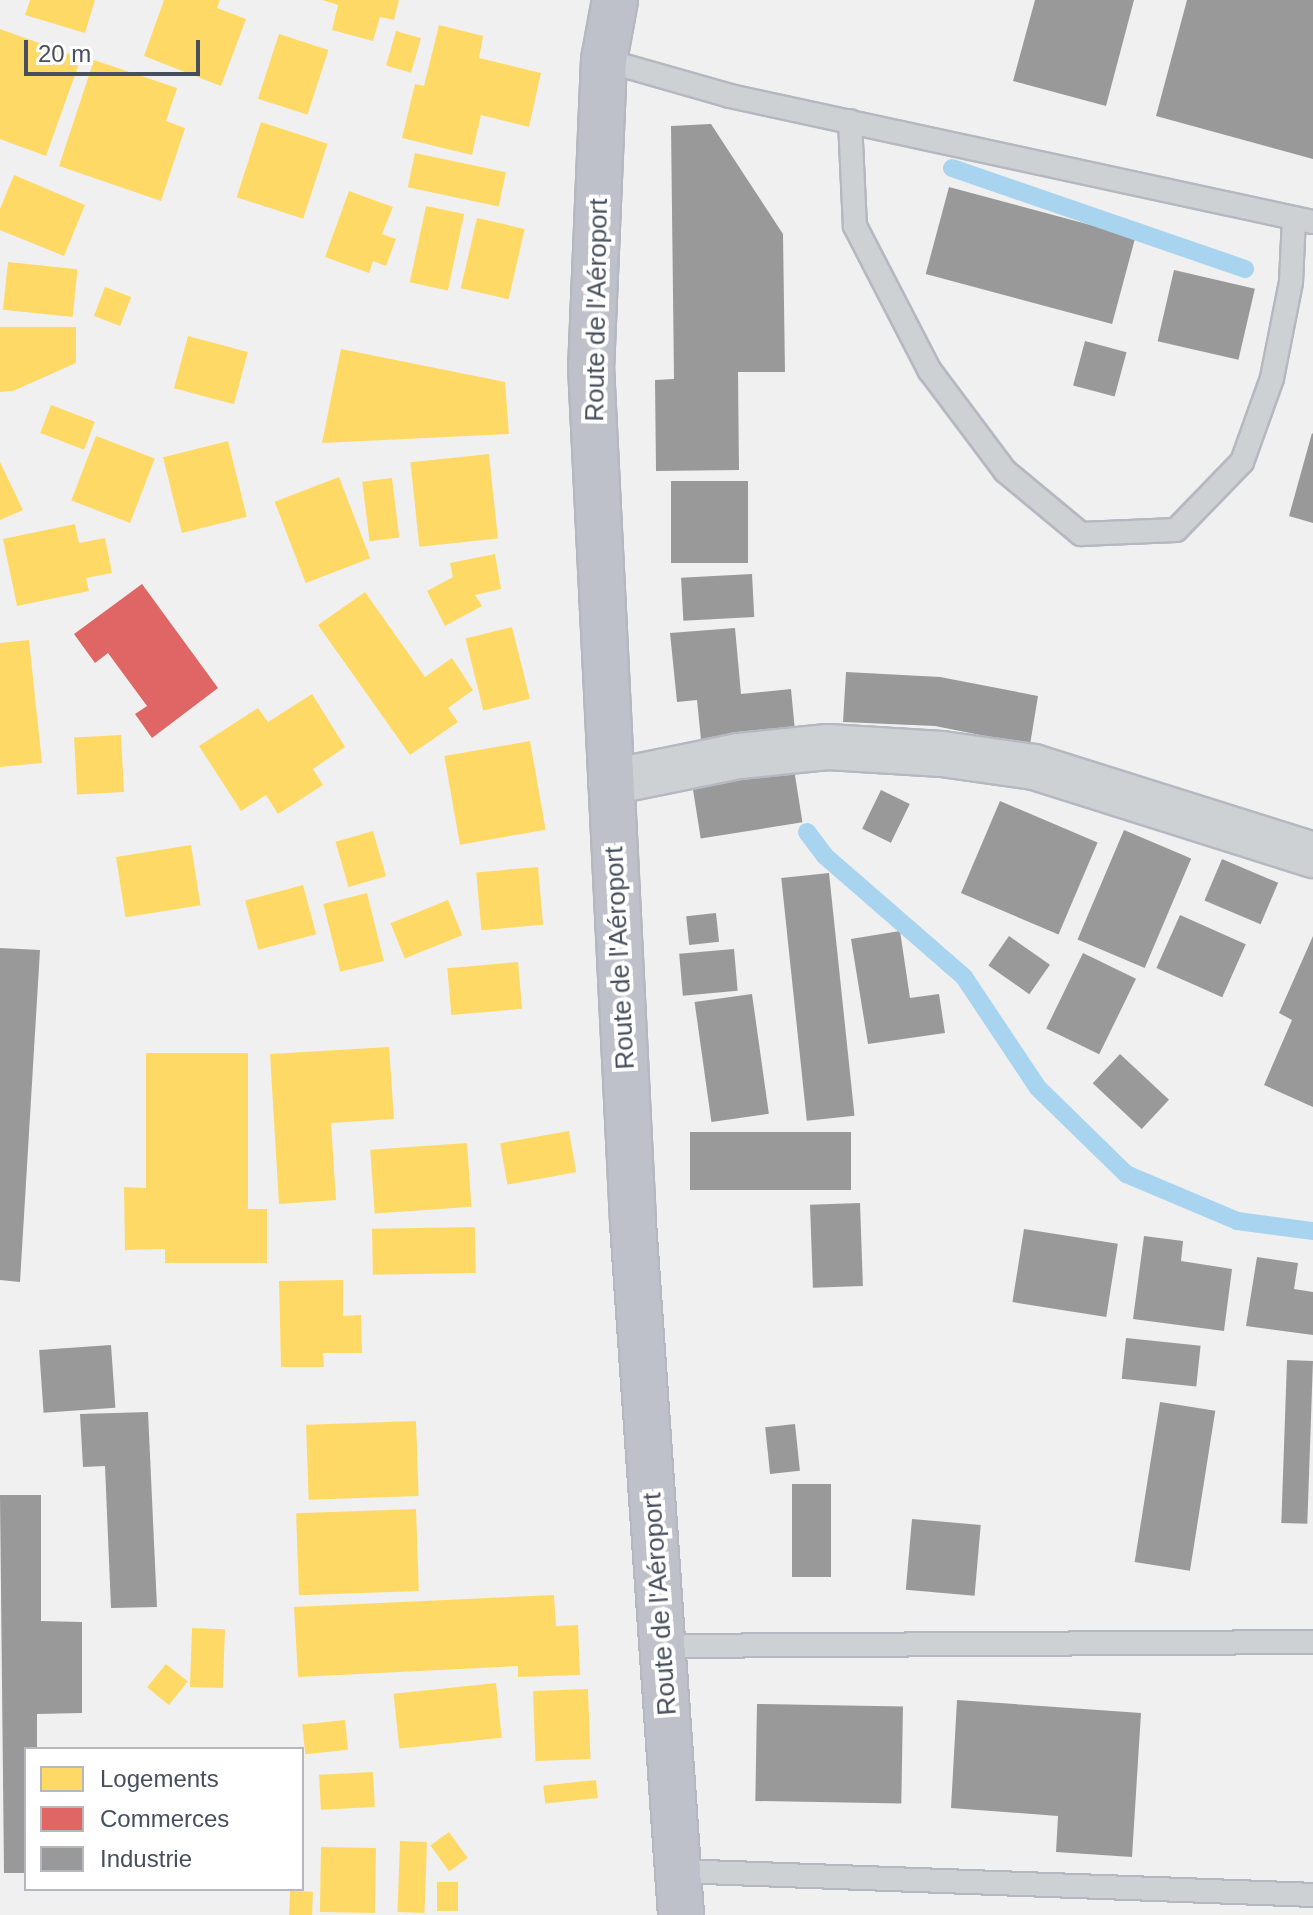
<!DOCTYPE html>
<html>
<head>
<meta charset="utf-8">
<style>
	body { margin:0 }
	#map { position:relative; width:1313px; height:1915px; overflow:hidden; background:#f1f0f0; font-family:Arial,sans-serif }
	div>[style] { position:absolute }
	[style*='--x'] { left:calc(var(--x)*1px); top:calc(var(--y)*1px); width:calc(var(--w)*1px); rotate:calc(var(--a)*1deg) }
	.homes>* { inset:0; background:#ffd966; transform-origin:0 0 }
	.shops>* { inset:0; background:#e06666 }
	.industry>* { inset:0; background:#999; transform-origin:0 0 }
	.stream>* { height:18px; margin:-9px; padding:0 9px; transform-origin:9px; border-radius:9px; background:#a8d4ef }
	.roads { filter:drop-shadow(2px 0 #b5b8c0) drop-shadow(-2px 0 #b5b8c0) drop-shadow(0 2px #b5b8c0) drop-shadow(0 -2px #b5b8c0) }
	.lane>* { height:22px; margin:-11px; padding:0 11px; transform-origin:11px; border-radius:11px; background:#ced1d4 }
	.street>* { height:44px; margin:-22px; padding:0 22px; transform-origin:22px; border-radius:22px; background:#ced1d4 }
	.highway>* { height:44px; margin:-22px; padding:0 22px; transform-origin:22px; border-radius:22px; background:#bec1c9 }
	span { translate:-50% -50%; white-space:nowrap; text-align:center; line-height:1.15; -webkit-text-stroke:8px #fff; paint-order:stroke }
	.street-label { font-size:26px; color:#464f5d }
	.legend { position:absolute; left:24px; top:1747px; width:280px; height:144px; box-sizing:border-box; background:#fff; border:2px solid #b5b9be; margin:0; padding:10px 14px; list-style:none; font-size:24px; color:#464f5d }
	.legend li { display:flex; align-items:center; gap:16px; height:40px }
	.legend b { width:40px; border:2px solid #b5b9be }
	.scale { position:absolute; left:24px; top:40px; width:176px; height:36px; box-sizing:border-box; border:4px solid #464f5d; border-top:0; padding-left:10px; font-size:24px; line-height:28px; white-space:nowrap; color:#464f5d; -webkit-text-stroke:6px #fff; paint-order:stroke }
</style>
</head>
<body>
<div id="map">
	<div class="homes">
		<div style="clip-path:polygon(30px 0,95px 0,85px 33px,25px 15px)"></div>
		<div style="clip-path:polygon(164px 0,220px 0,217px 8px,246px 19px,221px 86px,144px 56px)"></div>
		<div style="clip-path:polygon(322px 0,399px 0,394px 20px,380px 17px,373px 41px,332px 30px,338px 5px)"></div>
		<div style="clip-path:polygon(439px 25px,483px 36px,479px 58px,541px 73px,529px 127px,481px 115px,472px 155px,402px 138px,415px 84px,424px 86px)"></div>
		<div style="clip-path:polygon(0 29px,81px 58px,46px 156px,0 139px)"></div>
		<div style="left:396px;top:31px;width:26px;height:36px;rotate:16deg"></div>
		<div style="left:279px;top:34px;width:52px;height:68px;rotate:18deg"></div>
		<div style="clip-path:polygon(94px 60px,177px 88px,166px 121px,185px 128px,161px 201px,59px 166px)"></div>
		<div style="left:261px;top:122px;width:70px;height:79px;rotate:18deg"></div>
		<div style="left:415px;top:153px;width:93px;height:35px;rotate:12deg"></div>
		<div style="clip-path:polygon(14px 175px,85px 205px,64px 256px,0 230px,0 209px)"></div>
		<div style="clip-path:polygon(349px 191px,393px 207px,382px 234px,396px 239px,386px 266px,373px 261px,369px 273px,325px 257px)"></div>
		<div style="left:426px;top:206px;width:39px;height:78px;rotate:12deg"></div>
		<div style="left:477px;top:218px;width:49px;height:72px;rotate:13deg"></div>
		<div style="left:8px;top:262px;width:70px;height:48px;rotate:6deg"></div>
		<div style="left:105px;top:287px;width:28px;height:31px;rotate:21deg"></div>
		<div style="clip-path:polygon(0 327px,76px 327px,76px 363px,13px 391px,0 392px)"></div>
		<div style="left:188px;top:336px;width:62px;height:54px;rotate:15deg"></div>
		<div style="clip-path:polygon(341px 349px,505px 382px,509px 434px,322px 443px)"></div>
		<div style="left:51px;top:405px;width:47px;height:30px;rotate:21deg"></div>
		<div style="left:96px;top:436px;width:63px;height:69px;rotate:21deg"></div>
		<div style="left:228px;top:441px;width:78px;height:67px;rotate:76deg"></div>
		<div style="left:489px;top:454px;width:85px;height:79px;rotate:84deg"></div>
		<div style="clip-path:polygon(0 462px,23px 510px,0 520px)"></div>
		<div style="left:339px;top:477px;width:87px;height:69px;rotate:69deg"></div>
		<div style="left:392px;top:478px;width:60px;height:30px;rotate:83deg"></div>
		<div style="clip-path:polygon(75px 524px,79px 543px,105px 538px,112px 573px,86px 578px,89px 591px,17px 606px,3px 539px)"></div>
		<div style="clip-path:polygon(495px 554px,501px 589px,475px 595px,482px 606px,445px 626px,427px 591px,453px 577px,450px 563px)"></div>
		<div style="clip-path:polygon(365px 592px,425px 677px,452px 658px,473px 690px,448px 708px,458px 722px,410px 755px,318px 625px)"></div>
		<div style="left:512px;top:627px;width:74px;height:48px;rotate:76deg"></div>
		<div style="clip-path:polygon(29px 640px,42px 763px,0 767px,0 643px)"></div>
		<div style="clip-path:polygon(312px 694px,345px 747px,313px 769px,323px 785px,278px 814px,266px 795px,241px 811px,199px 746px,258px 708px,268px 722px)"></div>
		<div style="left:121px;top:735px;width:57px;height:47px;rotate:87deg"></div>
		<div style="left:530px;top:741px;width:90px;height:87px;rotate:80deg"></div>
		<div style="left:373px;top:831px;width:47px;height:39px;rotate:74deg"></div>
		<div style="left:191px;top:845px;width:61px;height:76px;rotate:81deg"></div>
		<div style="left:538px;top:867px;width:58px;height:62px;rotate:85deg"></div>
		<div style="left:303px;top:885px;width:51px;height:60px;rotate:75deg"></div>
		<div style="left:367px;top:893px;width:70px;height:45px;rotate:76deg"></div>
		<div style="left:448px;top:900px;width:38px;height:62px;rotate:68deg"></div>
		<div style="left:518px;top:962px;width:47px;height:71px;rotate:85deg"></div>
		<div style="clip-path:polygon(389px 1047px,394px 1119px,331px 1123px,336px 1200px,279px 1204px,270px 1054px)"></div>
		<div style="clip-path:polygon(146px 1053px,248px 1053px,248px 1209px,267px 1209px,267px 1263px,165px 1263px,165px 1249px,125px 1250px,124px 1187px,146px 1188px)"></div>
		<div style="left:569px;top:1131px;width:42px;height:70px;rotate:80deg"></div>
		<div style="left:467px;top:1143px;width:64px;height:97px;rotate:86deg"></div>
		<div style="left:475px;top:1227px;width:46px;height:103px;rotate:89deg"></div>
		<div style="clip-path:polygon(343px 1280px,343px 1316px,361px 1315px,362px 1353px,323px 1353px,324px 1367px,281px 1367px,279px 1281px)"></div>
		<div style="left:416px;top:1421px;width:75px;height:110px;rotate:88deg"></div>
		<div style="left:416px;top:1509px;width:82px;height:120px;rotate:88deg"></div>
		<div style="clip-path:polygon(554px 1595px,556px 1626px,578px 1625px,580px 1675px,518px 1677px,518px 1666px,298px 1677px,294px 1607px)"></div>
		<div style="left:192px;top:1628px;width:33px;height:59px;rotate:2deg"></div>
		<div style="left:166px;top:1664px;width:28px;height:30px;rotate:39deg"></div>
		<div style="left:496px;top:1683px;width:55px;height:103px;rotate:84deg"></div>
		<div style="left:588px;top:1689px;width:70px;height:55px;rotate:88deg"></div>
		<div style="left:345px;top:1720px;width:30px;height:43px;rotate:84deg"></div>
		<div style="left:373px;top:1772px;width:35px;height:54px;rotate:87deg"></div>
		<div style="left:596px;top:1780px;width:18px;height:53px;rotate:84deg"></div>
		<div style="left:449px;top:1832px;width:32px;height:23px;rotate:54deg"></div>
		<div style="left:400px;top:1841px;width:27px;height:71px;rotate:2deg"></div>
		<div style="left:321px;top:1847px;width:55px;height:65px;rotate:1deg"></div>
		<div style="left:458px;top:1882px;width:29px;height:21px;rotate:90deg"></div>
		<div style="left:290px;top:1891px;width:23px;height:24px;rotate:2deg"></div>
	</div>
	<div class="shops">
		<div style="clip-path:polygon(142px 584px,218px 688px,152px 738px,135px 714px,147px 706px,108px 653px,95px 663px,74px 634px)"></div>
	</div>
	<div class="industry">
		<div style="clip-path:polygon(1035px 0,1134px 0,1106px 106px,1013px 81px)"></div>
		<div style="clip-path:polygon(1187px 0,1313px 0,1313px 159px,1156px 116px)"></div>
		<div style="clip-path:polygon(711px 124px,783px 234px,785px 372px,738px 372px,739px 470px,656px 471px,655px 380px,674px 379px,671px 126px)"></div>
		<div style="left:949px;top:187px;width:193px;height:90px;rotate:15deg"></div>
		<div style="left:1174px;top:270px;width:83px;height:73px;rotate:13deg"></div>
		<div style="left:1085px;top:341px;width:43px;height:46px;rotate:15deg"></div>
		<div style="clip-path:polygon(1312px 433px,1313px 434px,1313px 523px,1289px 516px)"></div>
		<div style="left:671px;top:481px;width:77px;height:82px"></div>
		<div style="left:752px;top:574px;width:43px;height:71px;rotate:87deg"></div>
		<div style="clip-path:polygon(735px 628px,741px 694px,791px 689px,795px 731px,701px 740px,697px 700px,677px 702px,670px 633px)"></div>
		<div style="clip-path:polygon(846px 672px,940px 677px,1038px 696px,1030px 745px,935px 726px,843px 722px)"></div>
		<div style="left:794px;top:769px;width:54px;height:103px;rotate:81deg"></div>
		<div style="left:881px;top:790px;width:32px;height:43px;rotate:26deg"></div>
		<div style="left:1000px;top:801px;width:106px;height:100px;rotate:23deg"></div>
		<div style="left:1124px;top:830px;width:73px;height:119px;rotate:23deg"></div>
		<div style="left:1222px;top:859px;width:61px;height:45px;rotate:23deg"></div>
		<div style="left:829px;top:873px;width:244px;height:48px;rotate:84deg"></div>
		<div style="left:716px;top:913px;width:29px;height:30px;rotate:84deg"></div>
		<div style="left:1180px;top:915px;width:72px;height:58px;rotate:24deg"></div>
		<div style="clip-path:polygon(900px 931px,910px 998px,939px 994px,945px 1033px,868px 1044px,851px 939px)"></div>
		<div style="left:1009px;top:936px;width:50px;height:36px;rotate:35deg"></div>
		<div style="clip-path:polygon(1313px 936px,1313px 1107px,1264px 1085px,1292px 1020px,1279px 1013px)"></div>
		<div style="clip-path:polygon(0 948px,40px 950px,20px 1282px,0 1280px)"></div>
		<div style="left:734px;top:949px;width:42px;height:55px;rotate:85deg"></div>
		<div style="left:1083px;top:953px;width:59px;height:84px;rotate:26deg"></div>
		<div style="left:752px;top:994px;width:121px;height:58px;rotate:82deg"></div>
		<div style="left:1120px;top:1054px;width:67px;height:40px;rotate:43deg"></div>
		<div style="left:851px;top:1132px;width:58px;height:161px;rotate:90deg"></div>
		<div style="left:860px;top:1203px;width:83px;height:50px;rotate:88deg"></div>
		<div style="left:1024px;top:1229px;width:95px;height:74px;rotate:9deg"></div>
		<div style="clip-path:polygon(1144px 1236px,1183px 1241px,1181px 1261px,1232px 1269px,1224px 1331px,1133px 1319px)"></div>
		<div style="clip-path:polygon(1257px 1257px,1298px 1263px,1294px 1289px,1313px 1292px,1313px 1335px,1246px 1326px)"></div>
		<div style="left:1126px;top:1338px;width:75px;height:41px;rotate:6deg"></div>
		<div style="left:111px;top:1345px;width:63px;height:72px;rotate:86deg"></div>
		<div style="left:1287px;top:1360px;width:26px;height:163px;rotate:2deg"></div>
		<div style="left:1160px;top:1402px;width:56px;height:162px;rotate:9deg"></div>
		<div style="clip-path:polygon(148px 1412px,157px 1607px,111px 1608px,105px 1466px,83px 1467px,80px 1414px)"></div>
		<div style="left:795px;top:1424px;width:47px;height:30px;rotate:84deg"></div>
		<div style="left:792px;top:1484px;width:39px;height:93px"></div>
		<div style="clip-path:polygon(0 1495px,41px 1495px,41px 1621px,82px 1622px,82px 1713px,37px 1714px,37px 1749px,26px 1749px,26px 1873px,4px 1873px)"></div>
		<div style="left:912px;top:1519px;width:69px;height:71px;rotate:5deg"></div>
		<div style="clip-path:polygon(957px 1700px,1141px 1713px,1132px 1857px,1056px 1852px,1058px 1816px,951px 1808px)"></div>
		<div style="left:757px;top:1704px;width:146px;height:97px;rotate:1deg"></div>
	</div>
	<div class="stream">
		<div style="--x:952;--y:168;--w:310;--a:19"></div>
		<div style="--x:807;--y:832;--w:30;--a:53"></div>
		<div style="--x:825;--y:856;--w:184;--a:41"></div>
		<div style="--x:964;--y:977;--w:133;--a:56.3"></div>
		<div style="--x:1038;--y:1088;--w:123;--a:44.3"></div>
		<div style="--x:1126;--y:1174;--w:121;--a:22.9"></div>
		<div style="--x:1237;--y:1221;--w:77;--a:7.5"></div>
	</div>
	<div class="roads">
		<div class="lane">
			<div style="--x:604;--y:60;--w:131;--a:15.9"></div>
			<div style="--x:730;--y:96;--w:596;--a:12.2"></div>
			<div style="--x:850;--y:121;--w:105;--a:87.3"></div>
			<div style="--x:855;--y:226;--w:163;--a:62.7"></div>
			<div style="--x:930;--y:371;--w:125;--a:53.1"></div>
			<div style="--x:1005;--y:471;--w:99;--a:39.7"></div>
			<div style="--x:1081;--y:534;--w:95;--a:-2.4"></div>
			<div style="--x:1176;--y:530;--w:95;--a:-45.9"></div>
			<div style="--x:1242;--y:462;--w:89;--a:-70.3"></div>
			<div style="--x:1272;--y:378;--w:98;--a:-78.8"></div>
			<div style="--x:1291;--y:282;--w:64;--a:-87.3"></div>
			<div style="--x:662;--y:1646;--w:651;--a:-0.35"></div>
			<div style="--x:678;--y:1871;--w:635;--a:2.16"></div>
		</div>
		<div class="street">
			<div style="--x:611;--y:782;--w:131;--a:-11.5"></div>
			<div style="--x:739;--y:756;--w:89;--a:-5.8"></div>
			<div style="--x:828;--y:747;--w:114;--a:3.5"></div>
			<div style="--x:942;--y:754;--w:93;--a:8"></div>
			<div style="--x:1034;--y:767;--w:293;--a:17.5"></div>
		</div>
		<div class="highway">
			<div style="--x:615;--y:0;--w:61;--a:100.4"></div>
			<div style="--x:604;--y:60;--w:306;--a:92.4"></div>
			<div style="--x:591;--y:366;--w:858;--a:87.19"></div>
			<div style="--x:633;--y:1223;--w:694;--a:86.03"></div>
		</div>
	</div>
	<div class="street-label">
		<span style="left:597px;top:310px;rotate:-89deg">Route de l'Aéroport</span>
		<span style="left:620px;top:958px;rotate:-93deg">Route de l'Aéroport</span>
		<span style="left:660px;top:1604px;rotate:-94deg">Route de l'Aéroport</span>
	</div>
	<ul class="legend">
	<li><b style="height:22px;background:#ffd966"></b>Logements</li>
	<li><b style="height:22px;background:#e06666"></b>Commerces</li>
	<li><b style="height:22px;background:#999"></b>Industrie</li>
	</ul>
	<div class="scale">20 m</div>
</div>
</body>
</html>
